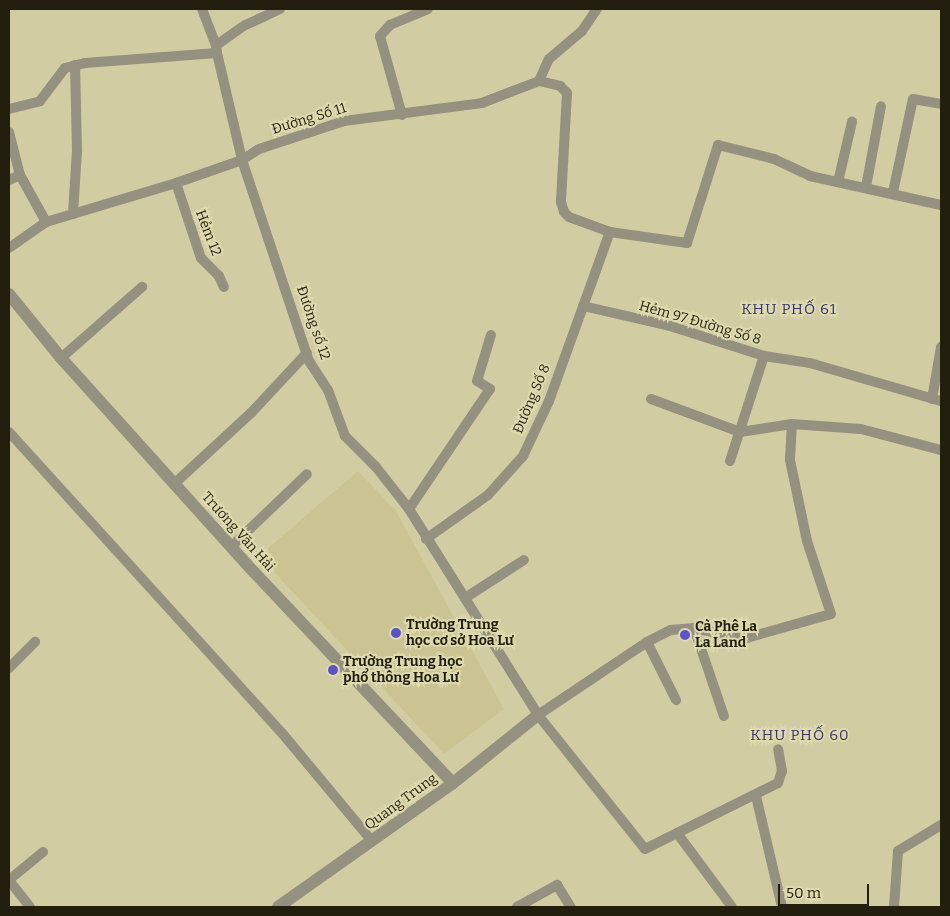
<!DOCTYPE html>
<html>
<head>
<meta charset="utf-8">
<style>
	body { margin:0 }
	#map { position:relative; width:950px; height:916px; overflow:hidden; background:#d2cca2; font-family:Bitter,serif }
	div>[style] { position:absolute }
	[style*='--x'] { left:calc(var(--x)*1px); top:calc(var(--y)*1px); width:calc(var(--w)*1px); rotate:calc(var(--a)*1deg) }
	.built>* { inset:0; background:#cbc492 }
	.minor>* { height:10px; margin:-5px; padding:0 5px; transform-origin:5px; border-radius:5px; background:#949180 }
	.tertiary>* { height:12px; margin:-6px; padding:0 6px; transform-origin:6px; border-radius:6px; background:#949180 }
	.dots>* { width:14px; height:14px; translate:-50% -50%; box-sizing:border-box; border:2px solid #dfd9ae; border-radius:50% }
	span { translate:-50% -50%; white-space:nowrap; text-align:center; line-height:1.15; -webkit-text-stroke:4px #dfd9ae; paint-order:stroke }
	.street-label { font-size:14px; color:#221f0f }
	.poi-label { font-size:14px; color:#221f0f; font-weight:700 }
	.left { translate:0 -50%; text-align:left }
	.neighbourhood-label { font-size:15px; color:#373772; letter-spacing:1px }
	.frame { position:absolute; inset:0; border:10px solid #221f0f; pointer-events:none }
	.scale { position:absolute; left:778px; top:884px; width:91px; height:22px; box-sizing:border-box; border:2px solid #221f0f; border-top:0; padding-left:6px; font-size:15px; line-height:18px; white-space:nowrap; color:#221f0f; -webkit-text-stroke:4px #dfd9ae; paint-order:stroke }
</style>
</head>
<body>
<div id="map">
	<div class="built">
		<div style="clip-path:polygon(358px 471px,396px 511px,504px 709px,444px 754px,259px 556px)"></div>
	</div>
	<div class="minor">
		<div style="--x:202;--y:9;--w:39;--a:69"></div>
		<div style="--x:280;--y:9;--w:38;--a:155"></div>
		<div style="--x:245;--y:25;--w:35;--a:145"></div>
		<div style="--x:216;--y:45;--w:8;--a:83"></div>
		<div style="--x:217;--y:53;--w:110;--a:76.8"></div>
		<div style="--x:242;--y:160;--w:212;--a:71.6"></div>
		<div style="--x:309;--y:361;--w:35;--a:57"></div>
		<div style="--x:328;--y:390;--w:49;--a:69.7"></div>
		<div style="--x:345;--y:436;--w:44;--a:45"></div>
		<div style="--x:376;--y:467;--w:53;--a:51.8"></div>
		<div style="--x:409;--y:509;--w:243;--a:57.9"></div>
		<div style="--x:538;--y:715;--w:171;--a:51.4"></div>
		<div style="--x:645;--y:849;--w:148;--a:-26.4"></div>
		<div style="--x:778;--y:783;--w:13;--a:-72"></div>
		<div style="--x:782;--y:771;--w:22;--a:-100"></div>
		<div style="--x:539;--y:81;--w:22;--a:13"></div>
		<div style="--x:560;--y:86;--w:10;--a:45"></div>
		<div style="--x:567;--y:93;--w:109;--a:93.2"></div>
		<div style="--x:561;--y:202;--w:10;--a:73"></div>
		<div style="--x:564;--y:212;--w:7;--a:45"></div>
		<div style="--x:569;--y:217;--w:44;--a:20.1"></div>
		<div style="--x:610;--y:232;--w:78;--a:8.1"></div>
		<div style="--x:687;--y:243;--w:103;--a:-72.4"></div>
		<div style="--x:718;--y:145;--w:58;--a:14"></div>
		<div style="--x:774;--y:159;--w:40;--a:25"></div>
		<div style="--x:810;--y:176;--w:134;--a:12.5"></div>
		<div style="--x:9;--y:109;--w:32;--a:-14"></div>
		<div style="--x:40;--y:101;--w:41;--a:-52.9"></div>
		<div style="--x:65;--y:68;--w:21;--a:-14"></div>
		<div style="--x:85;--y:63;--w:132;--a:-4.3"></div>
		<div style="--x:402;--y:115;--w:82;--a:-105.6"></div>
		<div style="--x:380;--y:36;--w:15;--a:-48"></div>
		<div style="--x:390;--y:25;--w:41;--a:-22.8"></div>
		<div style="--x:9;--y:132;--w:44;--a:75.7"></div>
		<div style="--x:20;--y:175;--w:54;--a:61"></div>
		<div style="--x:9;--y:180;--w:12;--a:-24"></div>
		<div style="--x:838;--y:182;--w:62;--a:-76.9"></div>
		<div style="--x:176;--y:183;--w:79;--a:71.6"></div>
		<div style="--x:201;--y:258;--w:25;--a:45"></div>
		<div style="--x:219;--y:276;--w:12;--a:66"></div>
		<div style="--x:866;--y:187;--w:82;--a:-79.5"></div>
		<div style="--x:893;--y:192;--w:95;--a:-77.9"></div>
		<div style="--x:913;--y:99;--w:28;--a:10"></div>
		<div style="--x:73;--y:214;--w:63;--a:-86.4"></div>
		<div style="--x:77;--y:151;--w:86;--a:-91.3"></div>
		<div style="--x:9;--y:248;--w:45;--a:-35.1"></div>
		<div style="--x:46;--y:222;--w:136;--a:-16.7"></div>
		<div style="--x:176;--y:183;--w:70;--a:-19.2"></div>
		<div style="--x:242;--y:160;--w:20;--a:-33"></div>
		<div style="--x:259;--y:149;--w:89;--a:-18.2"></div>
		<div style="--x:344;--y:121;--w:139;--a:-7.4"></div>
		<div style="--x:482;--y:103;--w:61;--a:-21.1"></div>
		<div style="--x:539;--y:81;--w:24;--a:-66"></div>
		<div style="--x:549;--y:59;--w:43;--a:-40.3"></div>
		<div style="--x:582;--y:31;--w:27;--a:-56"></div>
		<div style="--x:583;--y:306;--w:89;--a:12.9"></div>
		<div style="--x:670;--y:326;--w:99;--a:17.7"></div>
		<div style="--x:764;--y:356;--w:47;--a:8.7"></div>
		<div style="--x:810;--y:363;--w:136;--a:16.2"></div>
		<div style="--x:61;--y:358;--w:108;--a:-41.2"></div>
		<div style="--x:651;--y:399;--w:95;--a:20.3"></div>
		<div style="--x:740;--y:432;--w:53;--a:-8.7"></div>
		<div style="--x:932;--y:399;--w:53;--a:-80.2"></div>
		<div style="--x:9;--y:432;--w:406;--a:47.8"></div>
		<div style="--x:282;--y:733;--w:141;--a:50.2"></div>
		<div style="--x:730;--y:461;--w:110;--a:-72.1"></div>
		<div style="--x:174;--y:484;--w:105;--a:-42.7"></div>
		<div style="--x:251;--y:413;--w:82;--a:-47"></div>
		<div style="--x:409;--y:509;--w:145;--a:-56"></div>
		<div style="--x:490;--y:389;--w:15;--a:-148"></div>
		<div style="--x:477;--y:381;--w:48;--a:-73.1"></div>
		<div style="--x:426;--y:539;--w:76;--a:-35.4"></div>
		<div style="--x:488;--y:495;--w:52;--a:-48.1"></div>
		<div style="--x:523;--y:456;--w:61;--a:-64.7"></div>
		<div style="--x:549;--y:401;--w:180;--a:-70.2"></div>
		<div style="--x:231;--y:547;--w:105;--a:-43.8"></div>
		<div style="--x:465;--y:598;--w:70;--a:-32.8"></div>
		<div style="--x:694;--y:628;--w:93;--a:71.2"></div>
		<div style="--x:647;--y:642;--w:65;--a:63.4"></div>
		<div style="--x:9;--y:668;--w:37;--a:-45"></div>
		<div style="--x:538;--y:715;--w:131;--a:-33.8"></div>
		<div style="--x:647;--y:642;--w:27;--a:-27"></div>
		<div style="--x:671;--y:630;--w:23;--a:-5"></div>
		<div style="--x:694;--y:628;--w:50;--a:12.7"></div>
		<div style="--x:743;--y:639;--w:91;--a:-15.9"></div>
		<div style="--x:831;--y:614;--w:77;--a:-108.2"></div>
		<div style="--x:807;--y:541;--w:83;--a:-101.9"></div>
		<div style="--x:790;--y:460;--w:36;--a:-87"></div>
		<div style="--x:792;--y:424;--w:69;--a:4.1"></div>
		<div style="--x:861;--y:429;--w:83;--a:14.7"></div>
		<div style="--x:756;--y:796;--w:114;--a:76.8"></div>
		<div style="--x:677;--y:833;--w:92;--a:53.4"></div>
		<div style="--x:30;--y:907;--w:34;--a:-128"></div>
		<div style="--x:9;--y:880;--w:44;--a:-39.5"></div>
		<div style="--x:517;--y:907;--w:46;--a:-28.8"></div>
		<div style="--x:557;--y:885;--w:26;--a:58"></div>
		<div style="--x:894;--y:907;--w:56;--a:-85.9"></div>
		<div style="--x:898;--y:851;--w:50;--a:-31.2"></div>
	</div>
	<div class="tertiary">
		<div style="--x:9;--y:294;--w:82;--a:50.9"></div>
		<div style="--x:61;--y:358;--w:288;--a:48"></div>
		<div style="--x:254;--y:572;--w:290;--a:46.7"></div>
		<div style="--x:278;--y:907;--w:214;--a:-35.3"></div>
		<div style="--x:453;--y:783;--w:109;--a:-38.7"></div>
	</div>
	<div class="dots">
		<div style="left:396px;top:633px;background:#5a53cb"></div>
		<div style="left:685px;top:635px;background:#5a53cb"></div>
		<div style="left:333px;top:670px;background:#5a53cb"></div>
	</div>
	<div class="street-label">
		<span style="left:309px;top:119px;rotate:-17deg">Đường Số 11</span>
		<span style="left:208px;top:233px;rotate:69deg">Hẻm 12</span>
		<span style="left:313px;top:323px;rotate:71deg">Đường số 12</span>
		<span style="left:700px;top:323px;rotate:16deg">Hẻm 97 Đường Số 8</span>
		<span style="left:532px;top:399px;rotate:-67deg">Đường Số 8</span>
		<span style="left:238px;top:532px;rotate:48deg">Trương Văn Hải</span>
		<span style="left:401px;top:802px;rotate:-36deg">Quang Trung</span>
	</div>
	<div class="poi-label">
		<span class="left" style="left:406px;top:633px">Trường Trung<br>học cơ sở Hoa Lư</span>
		<span class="left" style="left:695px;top:635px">Cà Phê La<br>La Land</span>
		<span class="left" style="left:343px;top:670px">Trường Trung học<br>phổ thông Hoa Lư</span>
	</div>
	<div class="neighbourhood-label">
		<span style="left:789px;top:310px">KHU PHỐ 61</span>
		<span style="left:800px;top:736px">KHU PHỐ 60</span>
	</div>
	<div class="frame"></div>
	<div class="scale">50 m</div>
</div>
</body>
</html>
